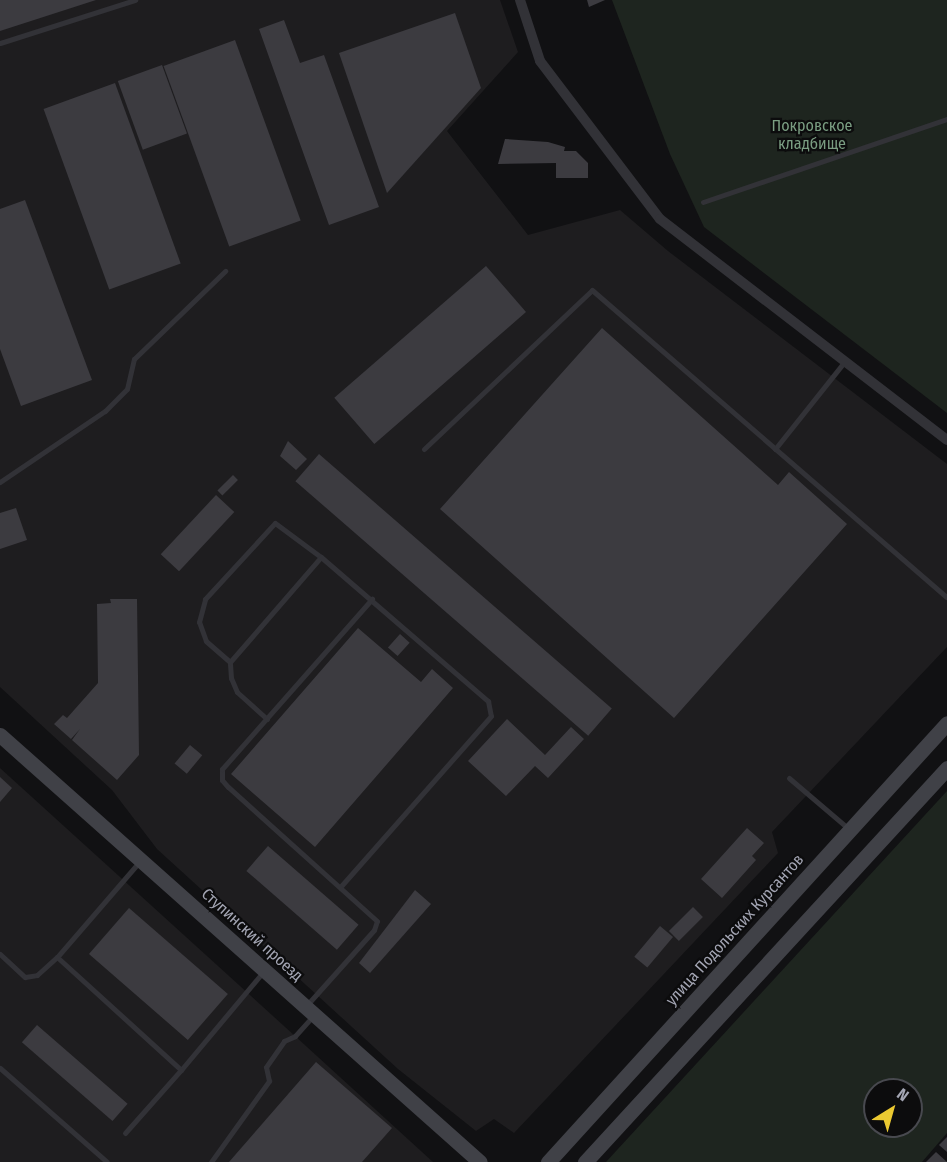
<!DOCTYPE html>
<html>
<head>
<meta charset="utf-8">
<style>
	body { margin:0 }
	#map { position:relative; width:947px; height:1162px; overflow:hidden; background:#111113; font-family:"Fira Sans Condensed",sans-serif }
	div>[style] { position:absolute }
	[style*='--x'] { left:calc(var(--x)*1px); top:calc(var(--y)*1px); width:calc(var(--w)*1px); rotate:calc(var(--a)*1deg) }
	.built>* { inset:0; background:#1e1d1f }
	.green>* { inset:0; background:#1e251f }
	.building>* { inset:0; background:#3c3b40; transform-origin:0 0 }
	.lane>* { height:5px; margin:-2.5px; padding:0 2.5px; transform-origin:2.5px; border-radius:2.5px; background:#323237 }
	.street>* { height:10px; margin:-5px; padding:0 5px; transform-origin:5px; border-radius:5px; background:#323237 }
	.secondary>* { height:15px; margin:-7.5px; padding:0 7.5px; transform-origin:7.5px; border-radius:7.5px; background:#404147 }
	span { translate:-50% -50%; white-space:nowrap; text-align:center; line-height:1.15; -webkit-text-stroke:4.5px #0c0c0d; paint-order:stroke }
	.park-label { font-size:16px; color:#7a9d82 }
	.street-label { font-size:16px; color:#a3a5b3 }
	.north { position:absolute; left:863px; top:1078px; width:60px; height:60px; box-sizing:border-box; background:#0c0c0d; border:2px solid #48494f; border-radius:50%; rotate:37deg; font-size:16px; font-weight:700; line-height:24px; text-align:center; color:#a3a5b3 }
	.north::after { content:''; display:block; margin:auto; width:21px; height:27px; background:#ebc931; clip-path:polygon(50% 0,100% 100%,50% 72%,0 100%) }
</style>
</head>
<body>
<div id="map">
	<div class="built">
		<div style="clip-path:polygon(0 0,500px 0,518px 52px,447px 131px,528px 235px,620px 210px,668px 251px,947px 464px,947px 647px,772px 832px,778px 853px,514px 1133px,494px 1119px,476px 1131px,398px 1069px,157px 849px,112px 790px,0 687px)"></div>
		<div style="clip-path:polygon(0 768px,295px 1036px,433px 1162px,0 1162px)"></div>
	</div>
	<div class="green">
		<div style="clip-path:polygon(612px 0,947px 0,947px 413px,704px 227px,670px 154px)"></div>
		<div style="clip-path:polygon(evenodd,947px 791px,947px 1133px,922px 1162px,606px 1162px,947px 791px,875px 1090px,911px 1090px,911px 1126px,875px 1126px,875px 1090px)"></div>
	</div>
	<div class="building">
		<div style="clip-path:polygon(0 0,96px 0,0 31px)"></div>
		<div style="clip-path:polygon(587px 0,605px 0,589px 7px)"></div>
		<div style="clip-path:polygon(455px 13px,481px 88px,387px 193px,339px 53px)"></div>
		<div style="clip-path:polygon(284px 20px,300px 63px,324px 55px,379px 207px,329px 225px,259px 29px)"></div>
		<div style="left:235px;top:40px;width:192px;height:76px;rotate:70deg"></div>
		<div style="left:162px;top:65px;width:73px;height:47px;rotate:70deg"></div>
		<div style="left:115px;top:83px;width:192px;height:76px;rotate:70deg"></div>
		<div style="clip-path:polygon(505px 139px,548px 142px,565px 147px,564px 151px,576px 151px,588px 163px,588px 178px,556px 178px,556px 163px,498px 164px)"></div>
		<div style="clip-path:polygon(25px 200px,92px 380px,21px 406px,0 349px,0 209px)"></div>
		<div style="left:486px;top:266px;width:61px;height:201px;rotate:49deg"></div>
		<div style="clip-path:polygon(602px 328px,778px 485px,789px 472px,847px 524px,674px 718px,440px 509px)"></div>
		<div style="clip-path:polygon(288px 441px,307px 459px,296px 470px,280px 456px)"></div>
		<div style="left:319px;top:454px;width:388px;height:36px;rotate:41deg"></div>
		<div style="left:233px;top:475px;width:7px;height:22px;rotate:45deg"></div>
		<div style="left:216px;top:495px;width:25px;height:81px;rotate:43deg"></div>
		<div style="clip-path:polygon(16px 508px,27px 540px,0 549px,0 513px)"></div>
		<div style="clip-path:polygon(110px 599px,137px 599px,139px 755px,117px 780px,72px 740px,80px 729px,71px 739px,54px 724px,63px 715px,67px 718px,98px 683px,97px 604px,111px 603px)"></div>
		<div style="clip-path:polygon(358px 628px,421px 682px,432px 669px,453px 688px,315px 847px,231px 774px)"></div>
		<div style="left:400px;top:634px;width:13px;height:18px;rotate:42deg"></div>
		<div style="clip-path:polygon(507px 719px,545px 755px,571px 727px,584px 739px,548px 778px,535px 766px,506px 796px,468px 761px)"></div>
		<div style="left:190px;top:745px;width:16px;height:24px;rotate:40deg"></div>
		<div style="clip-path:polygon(0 777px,12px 788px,0 802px)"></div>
		<div style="clip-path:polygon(747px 828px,764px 843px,752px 856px,756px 860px,722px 898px,701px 879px)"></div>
		<div style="left:268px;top:846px;width:120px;height:33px;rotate:41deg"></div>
		<div style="clip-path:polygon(415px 890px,431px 904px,370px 973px,359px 963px)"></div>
		<div style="left:693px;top:907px;width:14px;height:34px;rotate:45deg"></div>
		<div style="left:129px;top:908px;width:131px;height:61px;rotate:41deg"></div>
		<div style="left:660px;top:926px;width:17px;height:40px;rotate:40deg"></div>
		<div style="left:37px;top:1025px;width:120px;height:23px;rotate:41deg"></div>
		<div style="clip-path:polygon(316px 1062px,392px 1128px,362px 1162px,229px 1162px)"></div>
		<div style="clip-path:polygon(947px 1137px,947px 1152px,939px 1145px)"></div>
		<div style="clip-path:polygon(936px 1152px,947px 1162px,926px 1162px)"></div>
	</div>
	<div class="lane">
		<div style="--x:0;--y:43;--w:142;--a:-17.7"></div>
		<div style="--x:703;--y:202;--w:258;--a:-18.8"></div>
		<div style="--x:424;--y:449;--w:231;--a:-43.4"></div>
		<div style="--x:592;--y:290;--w:469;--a:40.9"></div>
		<div style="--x:775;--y:449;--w:112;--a:-51.5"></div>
		<div style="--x:0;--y:482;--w:127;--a:-34.1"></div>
		<div style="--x:105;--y:411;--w:31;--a:-45"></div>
		<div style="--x:127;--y:389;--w:31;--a:-77"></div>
		<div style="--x:134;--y:359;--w:127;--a:-44"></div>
		<div style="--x:230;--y:662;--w:32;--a:-139"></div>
		<div style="--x:206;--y:641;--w:20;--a:-110"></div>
		<div style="--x:199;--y:622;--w:24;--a:-75"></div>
		<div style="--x:205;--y:599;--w:103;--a:-47.4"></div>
		<div style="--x:275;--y:523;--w:57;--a:36.5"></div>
		<div style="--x:267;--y:719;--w:40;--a:-138"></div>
		<div style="--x:237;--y:692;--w:15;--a:-113"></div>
		<div style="--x:231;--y:678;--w:16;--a:-94"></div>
		<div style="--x:230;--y:662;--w:139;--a:-49.1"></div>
		<div style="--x:321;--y:557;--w:221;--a:40.8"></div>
		<div style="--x:488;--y:701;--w:15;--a:79"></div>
		<div style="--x:491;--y:716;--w:227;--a:131.4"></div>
		<div style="--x:789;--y:778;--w:80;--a:40.4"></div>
		<div style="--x:140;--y:861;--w:127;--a:130.8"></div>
		<div style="--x:57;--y:957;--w:168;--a:42.3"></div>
		<div style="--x:181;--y:1070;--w:128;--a:-50.1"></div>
		<div style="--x:0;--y:954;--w:34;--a:43"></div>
		<div style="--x:25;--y:977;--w:12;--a:-9"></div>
		<div style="--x:37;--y:975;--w:27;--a:-42"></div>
		<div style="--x:306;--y:1006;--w:102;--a:-48.2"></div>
		<div style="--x:374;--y:930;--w:9;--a:-72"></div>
		<div style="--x:377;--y:921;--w:200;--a:-138"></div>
		<div style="--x:228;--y:787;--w:9;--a:-131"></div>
		<div style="--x:222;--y:780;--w:11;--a:-90"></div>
		<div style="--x:222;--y:769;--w:227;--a:-48.6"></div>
		<div style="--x:0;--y:1068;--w:142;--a:41.3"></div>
		<div style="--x:125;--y:1133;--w:84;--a:-48.4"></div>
		<div style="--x:211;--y:1162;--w:100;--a:-54.4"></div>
		<div style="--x:269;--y:1081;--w:14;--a:-102"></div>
		<div style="--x:266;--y:1067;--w:32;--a:-55"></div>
		<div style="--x:284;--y:1041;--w:12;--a:-24"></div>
		<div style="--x:295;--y:1036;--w:27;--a:-48"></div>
	</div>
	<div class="street">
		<div style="--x:520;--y:0;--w:64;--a:71.8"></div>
		<div style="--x:540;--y:61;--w:198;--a:52.8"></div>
		<div style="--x:660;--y:219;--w:362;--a:37.6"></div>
	</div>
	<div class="secondary">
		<div style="--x:0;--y:735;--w:642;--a:41.66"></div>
		<div style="--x:548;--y:1162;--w:593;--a:-47.73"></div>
		<div style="--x:585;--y:1162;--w:535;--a:-47.42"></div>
	</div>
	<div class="park-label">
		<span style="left:812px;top:135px">Покровское<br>кладбище</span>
	</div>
	<div class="street-label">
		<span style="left:735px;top:930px;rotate:-48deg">улица Подольских Курсантов</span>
		<span style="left:252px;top:935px;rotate:42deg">Ступинский проезд</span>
	</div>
	<div class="north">N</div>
</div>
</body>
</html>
